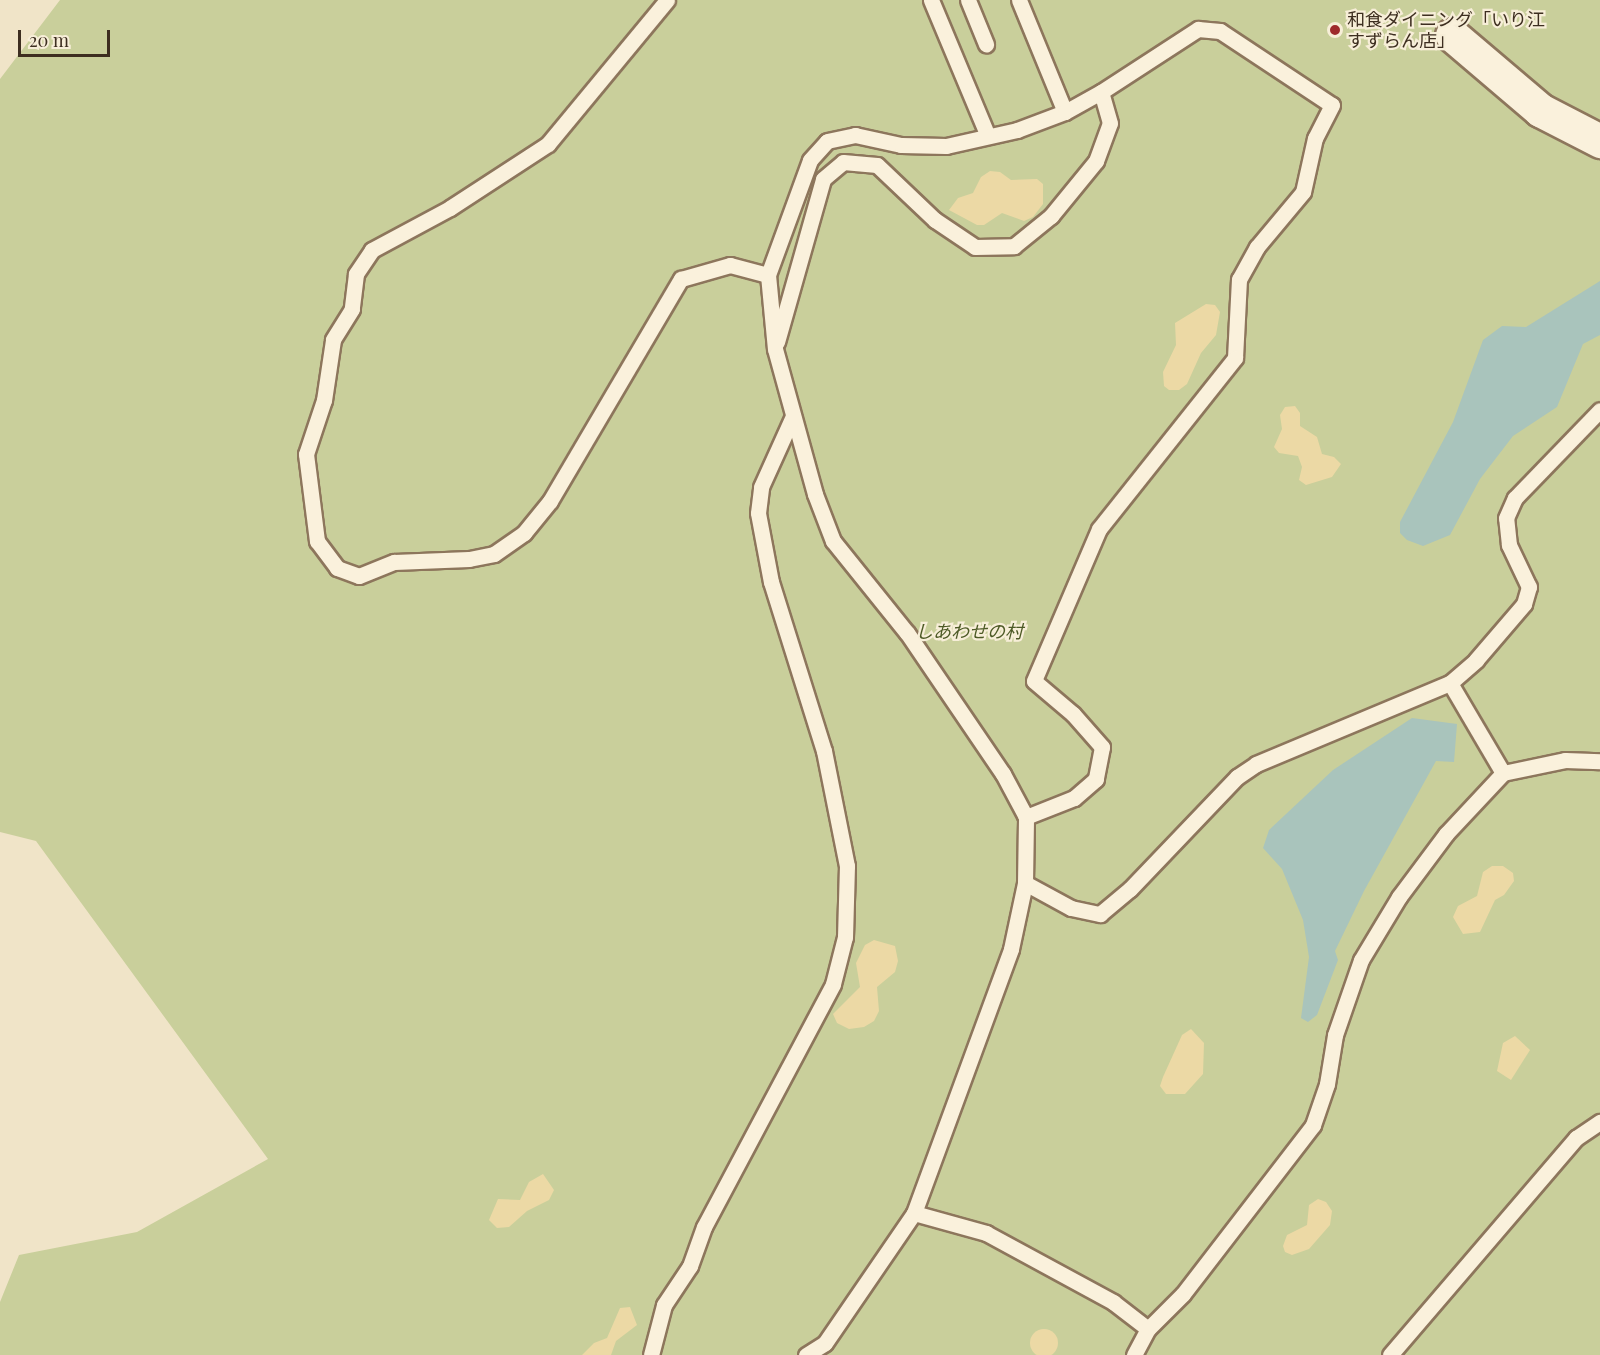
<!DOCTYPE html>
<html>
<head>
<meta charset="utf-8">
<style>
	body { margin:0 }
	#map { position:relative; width:1600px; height:1355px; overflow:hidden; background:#f0e4c8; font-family:"Playfair Display","Noto Sans JP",serif }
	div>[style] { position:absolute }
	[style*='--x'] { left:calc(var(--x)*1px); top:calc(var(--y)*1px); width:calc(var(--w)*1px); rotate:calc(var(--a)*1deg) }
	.green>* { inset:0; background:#c9cf9b }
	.sand>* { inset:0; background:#ecd9a5 }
	.round { border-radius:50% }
	.water>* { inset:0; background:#a9c4bc }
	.roads { filter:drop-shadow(2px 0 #8d765c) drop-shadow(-2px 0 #8d765c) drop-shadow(0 2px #8d765c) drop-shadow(0 -2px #8d765c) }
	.lane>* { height:15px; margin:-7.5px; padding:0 7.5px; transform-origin:7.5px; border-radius:7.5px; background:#faf1dc }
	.secondary>* { height:33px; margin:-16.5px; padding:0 16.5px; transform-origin:16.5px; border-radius:16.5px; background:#faf1dc }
	.dots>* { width:16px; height:16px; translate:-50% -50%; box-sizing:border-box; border:3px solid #f7eed8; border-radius:50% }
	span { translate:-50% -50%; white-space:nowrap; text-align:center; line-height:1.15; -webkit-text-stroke:4.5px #f7eed8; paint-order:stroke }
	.poi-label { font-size:18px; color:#3d2e20 }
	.left { translate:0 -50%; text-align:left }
	.park-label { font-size:18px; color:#4d5a26; font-style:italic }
	.scale { position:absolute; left:18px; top:30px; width:92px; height:27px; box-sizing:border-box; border:3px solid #3d2e20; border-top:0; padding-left:8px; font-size:18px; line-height:21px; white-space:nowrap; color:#3d2e20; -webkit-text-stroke:4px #f7eed8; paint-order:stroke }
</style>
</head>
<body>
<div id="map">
	<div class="green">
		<div style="clip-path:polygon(60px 0,1600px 0,1600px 1355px,0 1355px,0 1302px,19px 1255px,137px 1232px,268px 1159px,36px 841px,0 832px,0 79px)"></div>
	</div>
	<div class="sand">
		<div style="clip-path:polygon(990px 171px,1000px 172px,1011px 180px,1037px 179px,1043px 184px,1043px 204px,1033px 217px,1024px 221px,1002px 213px,984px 225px,977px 225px,949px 210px,958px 198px,973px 193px,981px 177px)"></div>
		<div style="clip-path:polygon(1206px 304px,1215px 305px,1220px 312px,1216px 335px,1201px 353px,1187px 384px,1179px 390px,1169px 390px,1164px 386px,1163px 372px,1176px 345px,1175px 323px)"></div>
		<div style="clip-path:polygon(1295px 406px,1300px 413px,1300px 426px,1317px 437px,1322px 454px,1334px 457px,1341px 464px,1332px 477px,1306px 485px,1299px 480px,1302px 467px,1298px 456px,1279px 453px,1274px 447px,1282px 429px,1280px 415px,1285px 407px)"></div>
		<div style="clip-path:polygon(1492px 866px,1503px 866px,1513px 873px,1514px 881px,1504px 895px,1495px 900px,1480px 932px,1463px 934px,1453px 917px,1458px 906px,1477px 896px,1483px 872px)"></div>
		<div style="clip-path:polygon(874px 940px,895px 946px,898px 961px,895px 972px,877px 987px,879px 1011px,874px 1021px,864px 1027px,849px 1029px,837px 1023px,833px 1014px,860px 987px,856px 963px,865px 945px)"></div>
		<div style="clip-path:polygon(1191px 1029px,1204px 1043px,1203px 1074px,1185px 1094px,1166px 1094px,1160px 1086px,1163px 1077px,1182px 1035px)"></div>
		<div style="clip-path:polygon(1515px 1036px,1530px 1050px,1511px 1080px,1497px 1071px,1503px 1043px)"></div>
		<div style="clip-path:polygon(543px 1174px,554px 1190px,549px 1200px,527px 1211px,509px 1227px,497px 1228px,489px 1220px,498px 1199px,520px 1200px,529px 1182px)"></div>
		<div style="clip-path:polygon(1318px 1199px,1326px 1202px,1332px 1211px,1330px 1225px,1309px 1249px,1292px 1255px,1285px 1252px,1283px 1246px,1287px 1235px,1307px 1225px,1309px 1205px)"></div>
		<div style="clip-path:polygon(630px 1307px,637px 1325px,616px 1341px,611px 1355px,582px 1355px,594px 1343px,607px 1338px,620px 1308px)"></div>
		<div class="round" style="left:1030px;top:1329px;width:28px;height:28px"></div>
	</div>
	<div class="water">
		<div style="clip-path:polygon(1600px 281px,1600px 335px,1583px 344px,1557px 407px,1513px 436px,1480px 479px,1450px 535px,1423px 546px,1407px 540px,1400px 533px,1400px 522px,1453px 422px,1483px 340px,1502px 326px,1526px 327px)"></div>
		<div style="clip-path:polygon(1412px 718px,1457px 724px,1454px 762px,1436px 761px,1364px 891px,1335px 951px,1338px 960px,1317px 1015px,1308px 1022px,1301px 1018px,1309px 957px,1303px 920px,1282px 869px,1263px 848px,1269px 830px,1333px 770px)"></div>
	</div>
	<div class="roads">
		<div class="lane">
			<div style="--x:667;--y:0;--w:187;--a:129.6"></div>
			<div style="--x:548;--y:144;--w:117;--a:146.9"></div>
			<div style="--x:450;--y:208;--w:89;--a:151.7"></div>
			<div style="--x:372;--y:250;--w:29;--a:124"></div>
			<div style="--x:356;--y:274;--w:35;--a:97"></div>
			<div style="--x:352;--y:309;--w:36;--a:122"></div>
			<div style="--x:333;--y:340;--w:61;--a:98.5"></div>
			<div style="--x:324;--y:400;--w:57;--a:108.4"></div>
			<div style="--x:306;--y:454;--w:88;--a:82.8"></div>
			<div style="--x:317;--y:541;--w:34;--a:53"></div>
			<div style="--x:337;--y:568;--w:23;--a:20"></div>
			<div style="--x:359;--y:576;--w:38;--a:-22"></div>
			<div style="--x:394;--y:562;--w:75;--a:-2.3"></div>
			<div style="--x:469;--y:559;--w:25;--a:-11"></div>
			<div style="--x:494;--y:554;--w:37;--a:-35"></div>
			<div style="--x:524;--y:533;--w:41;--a:-50.9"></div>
			<div style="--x:550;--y:501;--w:258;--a:-59.5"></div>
			<div style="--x:681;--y:279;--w:51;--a:-15.9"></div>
			<div style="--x:730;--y:265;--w:39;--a:15"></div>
			<div style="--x:931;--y:0;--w:147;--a:67.3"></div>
			<div style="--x:968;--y:0;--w:48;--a:67.8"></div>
			<div style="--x:1019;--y:0;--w:121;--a:67.7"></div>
			<div style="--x:777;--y:342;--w:169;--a:-74.2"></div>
			<div style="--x:823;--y:179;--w:26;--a:-40"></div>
			<div style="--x:843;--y:162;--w:34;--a:5"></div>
			<div style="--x:877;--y:165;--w:80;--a:43.5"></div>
			<div style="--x:935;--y:220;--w:48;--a:34"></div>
			<div style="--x:975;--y:247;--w:39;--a:-1"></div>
			<div style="--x:1014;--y:246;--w:48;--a:-39"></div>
			<div style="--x:1051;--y:216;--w:71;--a:-50.7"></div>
			<div style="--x:1096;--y:161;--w:40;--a:-69.8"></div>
			<div style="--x:1110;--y:123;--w:32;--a:-106"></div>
			<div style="--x:1450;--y:683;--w:104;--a:59.5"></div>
			<div style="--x:1025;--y:883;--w:52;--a:28.5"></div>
			<div style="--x:1071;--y:908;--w:30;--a:12"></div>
			<div style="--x:1100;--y:914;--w:39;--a:-40"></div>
			<div style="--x:1130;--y:889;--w:155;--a:-46.3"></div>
			<div style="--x:1237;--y:777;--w:23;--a:-34"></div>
			<div style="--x:1256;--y:764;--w:210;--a:-22.7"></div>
			<div style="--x:1450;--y:683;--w:35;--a:-41"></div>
			<div style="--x:1476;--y:660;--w:74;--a:-49.4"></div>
			<div style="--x:1524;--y:604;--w:18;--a:-74"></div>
			<div style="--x:1529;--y:587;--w:47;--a:-115.5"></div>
			<div style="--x:1509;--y:545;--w:27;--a:-96"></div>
			<div style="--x:1506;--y:518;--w:22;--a:-66"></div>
			<div style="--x:1515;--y:498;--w:122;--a:-46"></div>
			<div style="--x:914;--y:1213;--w:281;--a:-69.8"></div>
			<div style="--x:1011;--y:949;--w:67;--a:-78"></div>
			<div style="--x:1025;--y:883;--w:66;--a:-89.1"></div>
			<div style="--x:1026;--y:817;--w:49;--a:-118.1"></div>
			<div style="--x:1003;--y:774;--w:171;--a:-124.2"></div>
			<div style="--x:907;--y:633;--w:118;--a:-128.8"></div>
			<div style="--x:833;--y:541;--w:50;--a:-111"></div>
			<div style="--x:815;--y:494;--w:150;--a:-105.4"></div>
			<div style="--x:775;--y:349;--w:74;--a:-95.4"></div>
			<div style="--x:768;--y:275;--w:122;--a:-69.9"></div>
			<div style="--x:810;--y:160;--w:25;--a:-48"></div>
			<div style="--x:827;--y:141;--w:29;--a:-12"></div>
			<div style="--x:855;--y:135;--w:47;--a:12.3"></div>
			<div style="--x:901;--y:145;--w:45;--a:1.3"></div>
			<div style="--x:946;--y:146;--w:73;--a:-12.7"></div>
			<div style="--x:1017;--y:130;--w:51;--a:-20.6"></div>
			<div style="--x:1065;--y:112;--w:41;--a:-29.1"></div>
			<div style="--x:1101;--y:92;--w:116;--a:-33"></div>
			<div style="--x:1198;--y:29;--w:22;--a:5"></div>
			<div style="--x:1220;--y:31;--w:134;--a:33.5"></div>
			<div style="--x:1332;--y:105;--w:37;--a:117"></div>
			<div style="--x:1315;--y:138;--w:55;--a:102.5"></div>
			<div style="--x:1303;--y:192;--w:72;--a:129.9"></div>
			<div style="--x:1257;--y:247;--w:37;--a:119"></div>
			<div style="--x:1239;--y:279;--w:79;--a:92.9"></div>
			<div style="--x:1235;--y:358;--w:218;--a:128.5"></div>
			<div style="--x:1099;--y:529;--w:165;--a:113.2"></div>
			<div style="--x:1034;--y:681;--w:51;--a:40.2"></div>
			<div style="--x:1073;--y:714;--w:44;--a:48.7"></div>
			<div style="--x:1102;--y:747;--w:33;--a:101"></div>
			<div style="--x:1096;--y:779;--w:29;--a:139"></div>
			<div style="--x:1074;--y:798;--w:52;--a:158.4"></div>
			<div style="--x:651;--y:1355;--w:52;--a:-75.4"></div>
			<div style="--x:664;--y:1305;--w:47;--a:-56.3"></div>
			<div style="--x:690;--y:1266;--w:41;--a:-70.3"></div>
			<div style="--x:704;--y:1227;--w:275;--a:-62"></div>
			<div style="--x:833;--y:984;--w:49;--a:-75.7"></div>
			<div style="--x:845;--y:937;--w:71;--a:-88.4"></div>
			<div style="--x:847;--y:866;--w:117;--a:-101.3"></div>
			<div style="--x:824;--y:751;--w:177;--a:-107.4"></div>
			<div style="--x:771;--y:582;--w:70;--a:-100.7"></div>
			<div style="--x:758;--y:513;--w:26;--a:-83"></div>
			<div style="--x:761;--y:487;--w:78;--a:-65.7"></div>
			<div style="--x:806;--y:1355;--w:22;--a:-32"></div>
			<div style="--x:825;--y:1343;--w:158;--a:-55.6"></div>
			<div style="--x:914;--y:1213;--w:75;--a:15.5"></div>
			<div style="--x:986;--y:1233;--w:145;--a:28.5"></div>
			<div style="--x:1113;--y:1302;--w:44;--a:37.6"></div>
			<div style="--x:1134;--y:1355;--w:30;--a:-62"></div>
			<div style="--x:1148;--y:1329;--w:49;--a:-45"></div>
			<div style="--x:1183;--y:1294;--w:213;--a:-52.4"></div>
			<div style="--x:1313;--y:1125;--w:43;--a:-71.1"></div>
			<div style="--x:1327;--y:1084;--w:50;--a:-80.7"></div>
			<div style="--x:1335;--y:1035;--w:79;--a:-70.9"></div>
			<div style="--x:1361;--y:960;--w:74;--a:-58.9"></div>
			<div style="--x:1399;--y:897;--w:79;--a:-53.3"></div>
			<div style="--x:1446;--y:834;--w:83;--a:-46.9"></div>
			<div style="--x:1503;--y:773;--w:63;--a:-11.8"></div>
			<div style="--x:1565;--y:760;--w:35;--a:2"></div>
			<div style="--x:1390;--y:1355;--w:286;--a:-49.4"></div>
			<div style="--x:1576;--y:1138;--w:29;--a:-34"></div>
		</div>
		<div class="secondary">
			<div style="--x:1452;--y:35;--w:116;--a:40.4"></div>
			<div style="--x:1540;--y:110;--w:68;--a:27.3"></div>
		</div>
	</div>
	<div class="dots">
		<div style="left:1335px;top:30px;background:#9e2a2b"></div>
	</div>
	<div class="poi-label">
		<span class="left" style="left:1347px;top:30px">和食ダイニング「いり江<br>すずらん店」</span>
	</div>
	<div class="park-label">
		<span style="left:969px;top:631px">しあわせの村</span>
	</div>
	<div class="scale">20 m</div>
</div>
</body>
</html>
